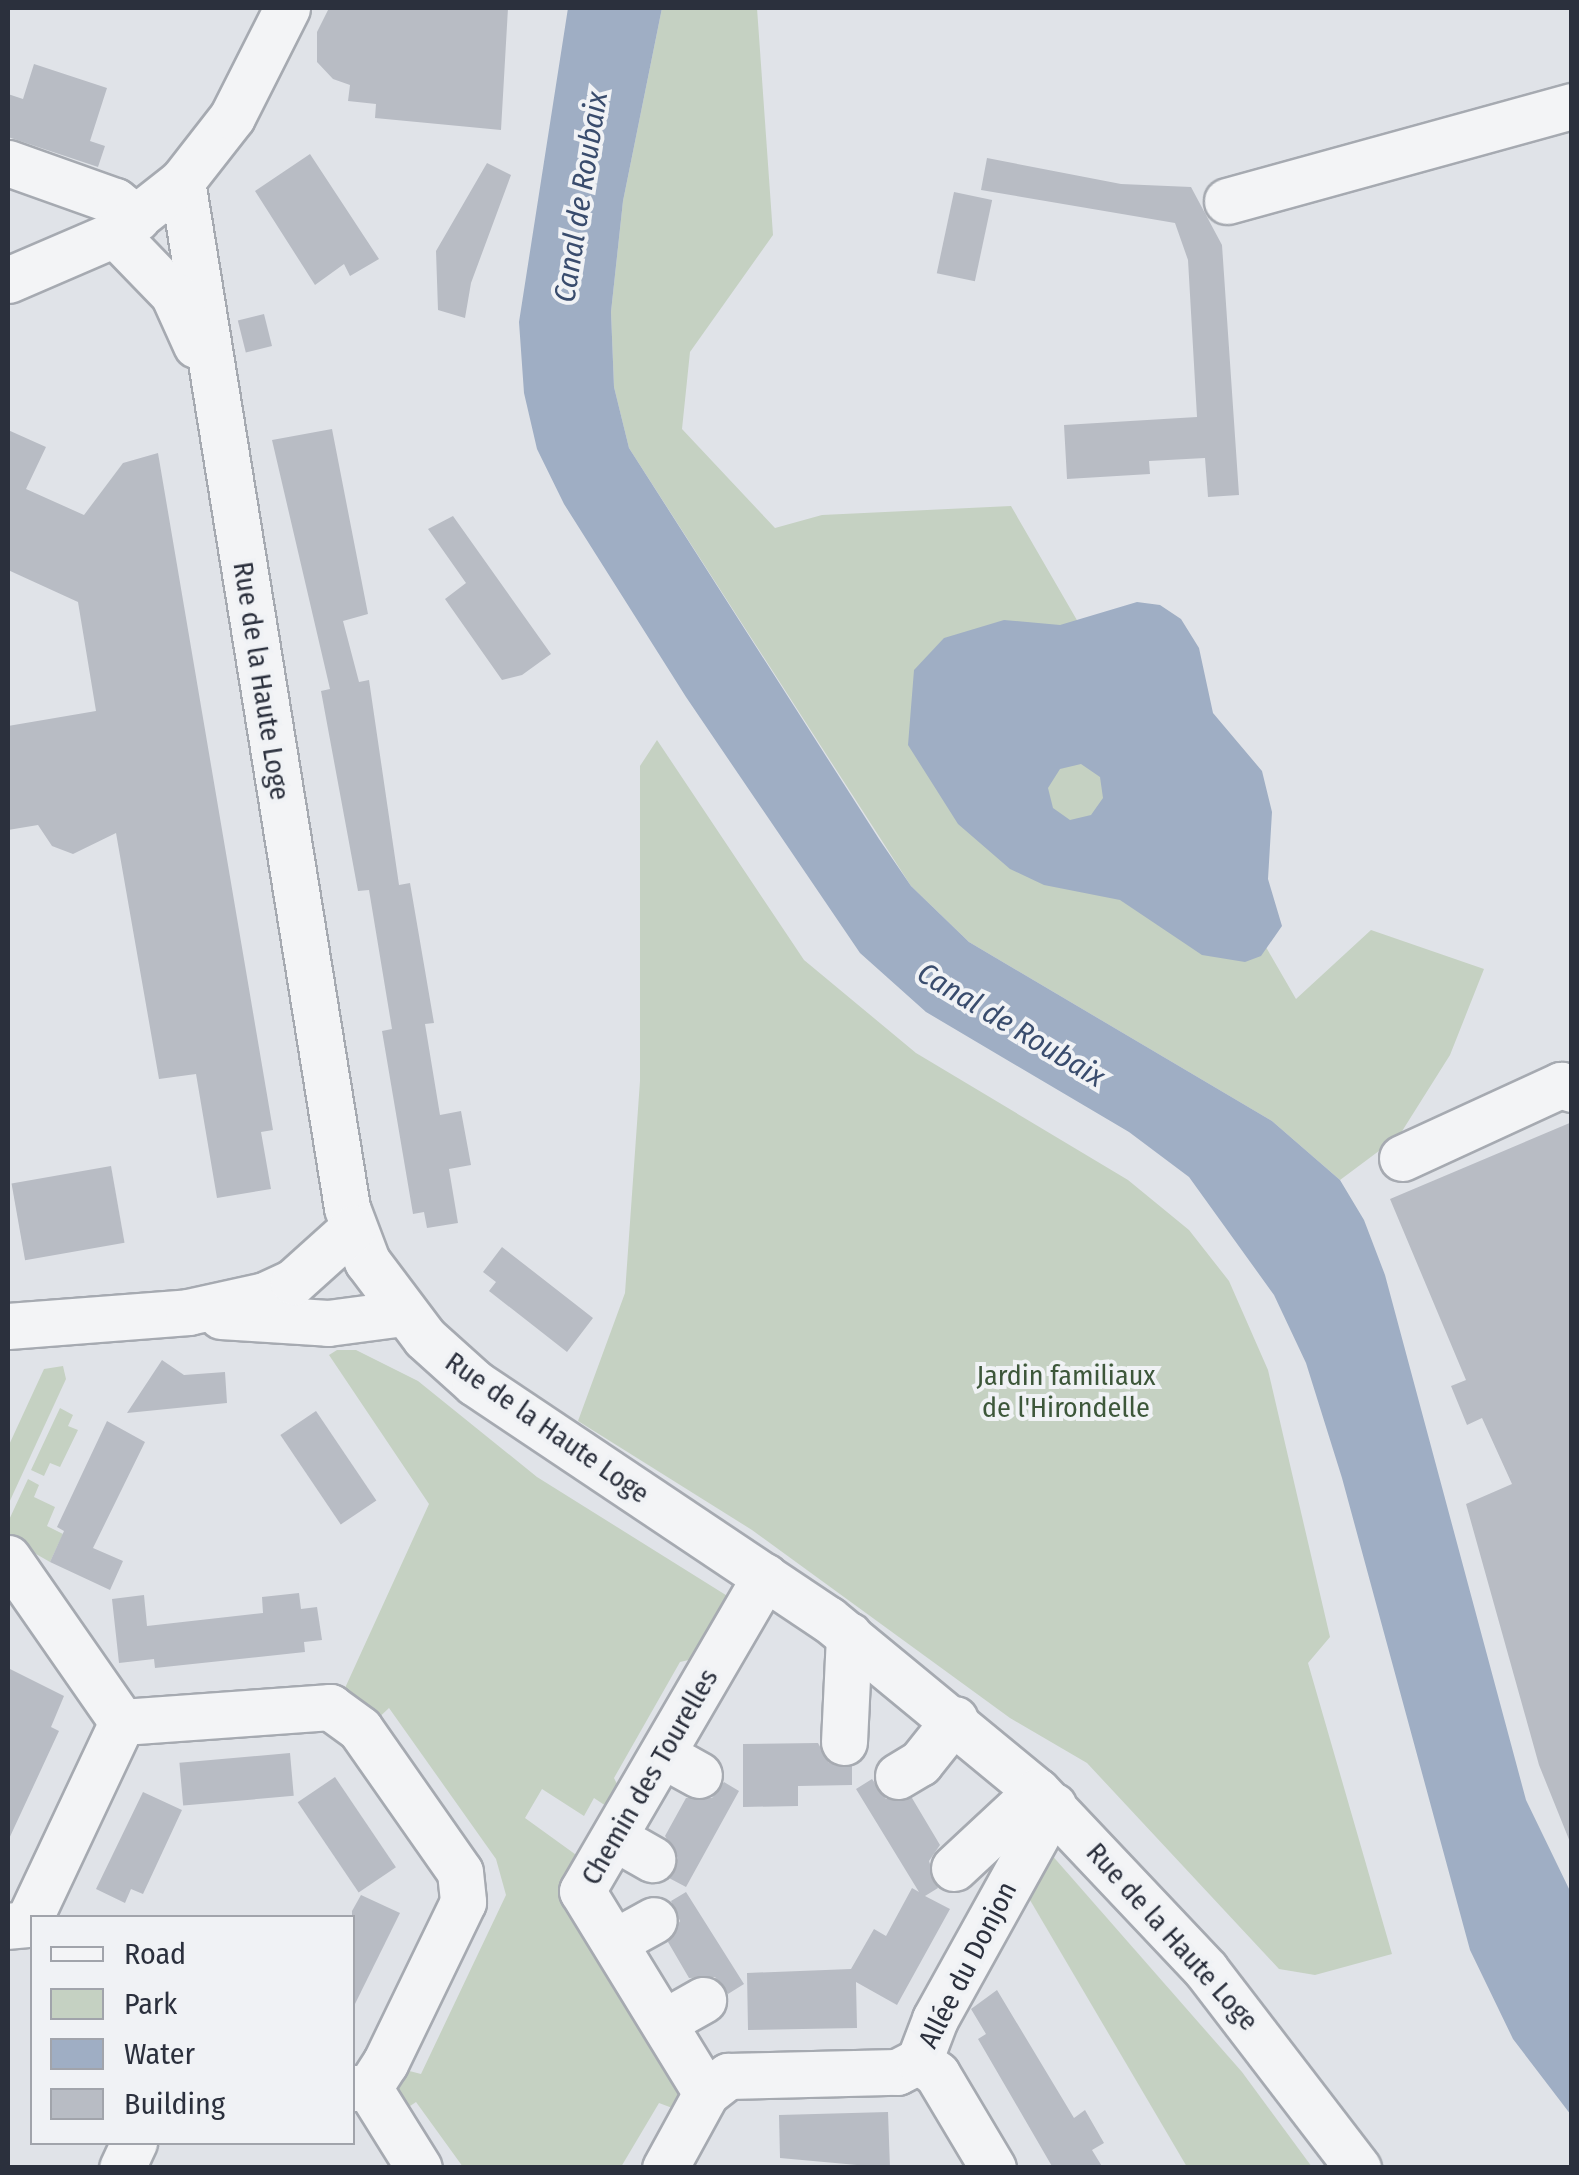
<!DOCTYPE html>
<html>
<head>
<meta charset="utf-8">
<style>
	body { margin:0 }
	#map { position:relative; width:1579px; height:2175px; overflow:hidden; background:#e0e3e8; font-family:"Fira Sans Condensed",sans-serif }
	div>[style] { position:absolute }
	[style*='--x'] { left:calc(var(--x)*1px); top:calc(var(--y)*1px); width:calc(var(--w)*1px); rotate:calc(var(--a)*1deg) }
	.green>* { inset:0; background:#c5d1c2 }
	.water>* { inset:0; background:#9faec4 }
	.building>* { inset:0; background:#b8bcc4; transform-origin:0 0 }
	.roads { filter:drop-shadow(2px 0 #a6aab1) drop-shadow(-2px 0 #a6aab1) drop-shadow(0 2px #a6aab1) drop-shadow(0 -2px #a6aab1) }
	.minor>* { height:45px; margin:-22.5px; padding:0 22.5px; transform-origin:22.5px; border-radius:22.5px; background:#f3f4f6 }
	span { translate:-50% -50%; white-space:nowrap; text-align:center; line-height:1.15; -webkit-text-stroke:8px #f0f2f5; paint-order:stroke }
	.street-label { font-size:28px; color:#2b303d }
	.park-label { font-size:28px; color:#3d573a }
	.water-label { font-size:30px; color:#394c6d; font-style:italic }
	.frame { position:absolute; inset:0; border:10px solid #2b303d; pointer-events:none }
	.legend { position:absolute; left:30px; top:1915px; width:325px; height:230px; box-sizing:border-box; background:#f0f2f5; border:2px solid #a1a4ab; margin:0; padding:12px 18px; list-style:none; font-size:30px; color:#2b303d }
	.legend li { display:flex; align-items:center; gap:20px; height:50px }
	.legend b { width:50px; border:2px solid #a1a4ab }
</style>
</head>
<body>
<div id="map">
	<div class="green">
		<div style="clip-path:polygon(662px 8px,757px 8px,773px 235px,690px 352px,682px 429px,775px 528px,822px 515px,1011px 506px,1296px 999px,1371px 930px,1484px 969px,1450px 1055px,1399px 1136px,1340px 1180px,1272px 1121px,969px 942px,911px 886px,629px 448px,614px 387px,611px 312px,623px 201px)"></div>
		<div style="clip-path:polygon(657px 740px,804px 960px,916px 1053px,1128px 1180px,1189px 1230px,1229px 1281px,1268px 1370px,1330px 1637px,1308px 1663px,1392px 1954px,1315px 1975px,1279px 1969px,1087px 1763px,1010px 1718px,752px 1530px,578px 1421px,625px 1293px,640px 1081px,640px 766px)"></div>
		<div style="clip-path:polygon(337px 1350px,356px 1350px,418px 1381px,537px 1477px,729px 1597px,697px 1658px,680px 1662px,614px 1778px,621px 1792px,612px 1810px,594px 1798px,584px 1816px,542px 1789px,525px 1818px,579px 1857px,678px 2078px,679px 2104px,675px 2109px,659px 2103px,621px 2167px,463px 2167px,416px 2102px,395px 2116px,394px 2067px,421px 2074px,506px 1895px,496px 1859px,389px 1708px,371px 1725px,345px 1688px,429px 1504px,329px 1355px)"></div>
		<div style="clip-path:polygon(63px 1366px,66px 1379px,8px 1505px,8px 1447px,44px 1369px)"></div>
		<div style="clip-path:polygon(60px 1408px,73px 1415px,68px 1426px,78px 1430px,60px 1467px,50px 1463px,44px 1476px,31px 1470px)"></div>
		<div style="clip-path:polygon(28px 1479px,39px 1485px,34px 1497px,55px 1507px,47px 1526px,63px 1534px,50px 1562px,8px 1538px,8px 1522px)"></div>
		<div style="clip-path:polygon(1050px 1853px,1242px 2072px,1312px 2167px,1187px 2167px,1027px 1895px)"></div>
	</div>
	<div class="water">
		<div style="clip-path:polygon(568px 8px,662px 8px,623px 201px,611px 312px,614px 387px,629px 448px,879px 839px,911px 886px,969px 942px,1272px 1121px,1340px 1180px,1364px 1220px,1385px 1275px,1526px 1800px,1571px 1893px,1571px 2115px,1513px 2039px,1470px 1950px,1342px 1478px,1306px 1363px,1274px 1295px,1189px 1177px,1129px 1132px,926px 1012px,860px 953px,686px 697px,564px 504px,537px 449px,524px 393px,519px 322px)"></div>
		<div style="clip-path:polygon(evenodd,1137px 602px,1160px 605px,1181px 619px,1199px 648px,1213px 713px,1262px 771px,1272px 812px,1268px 879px,1282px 926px,1261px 956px,1245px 962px,1202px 955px,1120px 900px,1044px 885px,1010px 869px,958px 824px,908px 745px,914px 670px,944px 638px,1004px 620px,1060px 625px,1137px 602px,1081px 764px,1100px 777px,1103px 798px,1091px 815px,1070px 820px,1053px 808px,1048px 788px,1060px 769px,1081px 764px)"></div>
	</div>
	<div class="building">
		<div style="clip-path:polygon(329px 8px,508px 8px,501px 130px,375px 118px,376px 104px,348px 101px,350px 85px,333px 79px,317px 62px,317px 32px)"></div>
		<div style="clip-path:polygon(34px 64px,107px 88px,90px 141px,105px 146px,98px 167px,8px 137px,8px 94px,23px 99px)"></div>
		<div style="clip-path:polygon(310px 154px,379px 259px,350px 276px,344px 264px,315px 285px,255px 191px)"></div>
		<div style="clip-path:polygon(987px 158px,1121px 184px,1191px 187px,1222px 245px,1239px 495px,1208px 497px,1205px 458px,1149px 461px,1150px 474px,1067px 479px,1064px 425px,1197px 417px,1188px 260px,1175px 223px,981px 190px)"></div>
		<div style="clip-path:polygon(487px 163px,511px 175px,471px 283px,465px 318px,438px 310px,436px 251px)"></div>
		<div style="left:954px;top:192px;width:39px;height:83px;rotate:12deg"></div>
		<div style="left:264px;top:314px;width:33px;height:27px;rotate:76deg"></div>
		<div style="clip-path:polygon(332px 429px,368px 614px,343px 621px,359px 682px,369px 680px,399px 885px,410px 883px,434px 1023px,425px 1024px,440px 1115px,461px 1111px,471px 1165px,449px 1169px,458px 1223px,427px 1228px,424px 1212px,413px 1214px,382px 1031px,392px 1029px,369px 890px,358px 891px,321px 691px,330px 689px,272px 440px)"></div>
		<div style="clip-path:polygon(8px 430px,46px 447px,26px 489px,84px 515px,123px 463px,158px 453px,273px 1130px,261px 1132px,271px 1189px,217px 1198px,196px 1074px,159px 1079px,116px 833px,73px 854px,52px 846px,38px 825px,8px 830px,8px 726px,96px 711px,78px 602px,8px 570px)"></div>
		<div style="clip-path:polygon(453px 516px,551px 654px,522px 675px,502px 680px,445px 599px,466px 583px,428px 529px)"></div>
		<div style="clip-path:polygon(1572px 1122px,1572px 1842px,1570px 1842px,1539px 1765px,1466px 1504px,1512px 1484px,1482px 1418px,1467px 1425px,1451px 1386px,1466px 1380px,1390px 1199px)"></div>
		<div style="left:111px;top:1166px;width:78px;height:101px;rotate:80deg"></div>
		<div style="clip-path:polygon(502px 1247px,593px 1318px,567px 1352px,489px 1291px,496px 1282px,483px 1272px)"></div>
		<div style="clip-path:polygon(162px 1360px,184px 1375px,225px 1372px,227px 1403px,127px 1413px)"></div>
		<div style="left:316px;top:1411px;width:108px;height:43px;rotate:56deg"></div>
		<div style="clip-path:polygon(107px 1421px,145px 1442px,93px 1548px,123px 1561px,110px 1590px,50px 1562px,64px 1531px,57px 1527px)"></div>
		<div style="clip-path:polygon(299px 1593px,301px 1609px,317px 1607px,322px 1640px,304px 1642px,305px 1652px,155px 1668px,154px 1659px,119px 1663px,112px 1599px,144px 1595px,147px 1626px,263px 1613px,262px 1597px)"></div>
		<div style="clip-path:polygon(8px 1668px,64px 1696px,51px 1727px,59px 1731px,8px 1841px)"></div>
		<div style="clip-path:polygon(818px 1743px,829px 1763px,852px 1766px,852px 1785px,798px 1786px,798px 1806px,743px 1807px,743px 1744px)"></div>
		<div style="left:290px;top:1753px;width:43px;height:111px;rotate:85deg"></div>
		<div style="left:335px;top:1777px;width:109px;height:45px;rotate:56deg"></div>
		<div style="clip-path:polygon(872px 1779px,886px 1799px,912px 1798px,940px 1845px,929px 1861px,938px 1888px,925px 1896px,950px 1909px,897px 2005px,856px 1982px,857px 2028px,748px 2030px,747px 1973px,851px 1969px,874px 1929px,886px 1936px,912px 1888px,919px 1892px,856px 1789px)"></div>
		<div style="clip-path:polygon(724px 1782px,739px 1791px,686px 1887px,669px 1878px,678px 1858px,665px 1836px,686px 1798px,712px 1798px)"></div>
		<div style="clip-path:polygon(143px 1792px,182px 1810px,143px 1894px,131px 1889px,125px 1903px,96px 1889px)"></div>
		<div style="clip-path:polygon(686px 1892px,744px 1984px,728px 1994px,715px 1977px,689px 1978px,668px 1942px,680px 1921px,671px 1901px)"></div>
		<div style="clip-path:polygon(361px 1895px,400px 1913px,352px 2010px,352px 1911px)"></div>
		<div style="clip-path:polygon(997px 1990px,1074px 2118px,1085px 2110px,1104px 2143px,1092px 2150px,1103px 2168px,1053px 2168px,978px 2039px,986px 2034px,971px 2009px)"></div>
		<div style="clip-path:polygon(888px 2112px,890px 2168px,780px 2158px,779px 2115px)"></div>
	</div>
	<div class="roads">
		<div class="minor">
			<div style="--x:8;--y:163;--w:114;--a:19.6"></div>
			<div style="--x:115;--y:201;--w:28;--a:38"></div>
			<div style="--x:182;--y:181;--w:1040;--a:80.87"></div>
			<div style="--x:347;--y:1208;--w:57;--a:69.3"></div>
			<div style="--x:367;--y:1261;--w:96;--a:53"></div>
			<div style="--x:425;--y:1338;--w:67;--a:42"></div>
			<div style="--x:475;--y:1383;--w:425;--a:33.8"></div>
			<div style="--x:828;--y:1619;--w:271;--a:39.5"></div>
			<div style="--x:1037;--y:1791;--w:246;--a:46.6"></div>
			<div style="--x:1206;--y:1970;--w:250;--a:52.5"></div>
			<div style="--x:1227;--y:201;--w:358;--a:-15.4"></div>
			<div style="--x:115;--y:234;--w:83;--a:46"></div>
			<div style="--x:173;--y:294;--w:56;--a:65.7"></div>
			<div style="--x:8;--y:280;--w:116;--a:-23.3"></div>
			<div style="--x:115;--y:234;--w:85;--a:-38.3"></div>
			<div style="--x:182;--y:181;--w:81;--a:-52"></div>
			<div style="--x:232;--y:117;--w:122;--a:-63.2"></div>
			<div style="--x:1402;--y:1158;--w:175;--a:-24.7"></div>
			<div style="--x:1561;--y:1085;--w:12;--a:20"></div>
			<div style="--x:221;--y:1316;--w:107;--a:3.7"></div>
			<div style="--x:328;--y:1323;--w:76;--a:-7.6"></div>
			<div style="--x:8;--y:1326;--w:181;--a:-4.4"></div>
			<div style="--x:188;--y:1312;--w:79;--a:-12.4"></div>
			<div style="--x:265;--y:1295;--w:31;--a:-25"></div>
			<div style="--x:293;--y:1282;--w:81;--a:-42"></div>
			<div style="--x:8;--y:1558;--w:200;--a:55.2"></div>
			<div style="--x:122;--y:1722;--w:223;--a:115.2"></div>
			<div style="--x:27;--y:1924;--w:19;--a:174"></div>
			<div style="--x:122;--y:1722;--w:209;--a:-4.1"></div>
			<div style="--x:330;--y:1707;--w:37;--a:36"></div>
			<div style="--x:360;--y:1729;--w:174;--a:55"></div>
			<div style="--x:460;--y:1872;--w:30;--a:84"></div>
			<div style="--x:463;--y:1902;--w:179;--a:115.8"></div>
			<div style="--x:385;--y:2063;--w:30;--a:123"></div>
			<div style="--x:369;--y:2088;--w:17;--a:180"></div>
			<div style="--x:844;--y:1742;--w:107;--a:-87.3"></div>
			<div style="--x:663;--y:1755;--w:41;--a:29.1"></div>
			<div style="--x:898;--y:1776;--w:26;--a:-31"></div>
			<div style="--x:920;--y:1763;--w:56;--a:-51.5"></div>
			<div style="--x:615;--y:1838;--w:43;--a:29.6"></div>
			<div style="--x:954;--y:1868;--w:113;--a:-42.9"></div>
			<div style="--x:616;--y:1941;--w:43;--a:-28.9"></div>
			<div style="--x:664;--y:2022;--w:45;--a:-29.4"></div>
			<div style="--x:369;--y:2088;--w:94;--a:58"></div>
			<div style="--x:706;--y:2093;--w:237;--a:-121.5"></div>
			<div style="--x:582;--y:1891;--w:364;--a:-59.8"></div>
			<div style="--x:122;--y:2168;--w:29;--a:-65"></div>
			<div style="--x:665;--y:2168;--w:85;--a:-61.3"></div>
			<div style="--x:706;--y:2093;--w:28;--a:-38"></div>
			<div style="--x:728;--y:2076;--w:169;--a:-1.4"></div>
			<div style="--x:897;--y:2072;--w:25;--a:-27"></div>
			<div style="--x:993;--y:2168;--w:109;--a:-120.8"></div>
			<div style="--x:937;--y:2074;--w:22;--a:-144"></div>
			<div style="--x:919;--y:2061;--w:45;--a:-69.1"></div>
			<div style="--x:935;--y:2019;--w:244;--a:-61"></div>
		</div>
	</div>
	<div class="street-label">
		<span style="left:261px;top:681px;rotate:81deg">Rue de la Haute Loge</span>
		<span style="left:547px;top:1428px;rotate:35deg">Rue de la Haute Loge</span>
		<span style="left:650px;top:1777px;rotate:-60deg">Chemin des Tourelles</span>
		<span style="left:1172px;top:1937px;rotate:48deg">Rue de la Haute Loge</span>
		<span style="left:968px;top:1965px;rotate:-63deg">Allée du Donjon</span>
	</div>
	<div class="park-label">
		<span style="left:1066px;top:1392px">Jardin familiaux<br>de l'Hirondelle</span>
	</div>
	<div class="water-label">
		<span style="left:581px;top:197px;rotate:-81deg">Canal de Roubaix</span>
		<span style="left:1011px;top:1025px;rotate:31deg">Canal de Roubaix</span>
	</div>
	<div class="frame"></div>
	<ul class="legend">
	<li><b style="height:12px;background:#f3f4f6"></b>Road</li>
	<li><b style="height:28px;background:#c5d1c2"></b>Park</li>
	<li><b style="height:28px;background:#9faec4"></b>Water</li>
	<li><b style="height:28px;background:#b8bcc4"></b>Building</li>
	</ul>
</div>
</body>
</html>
